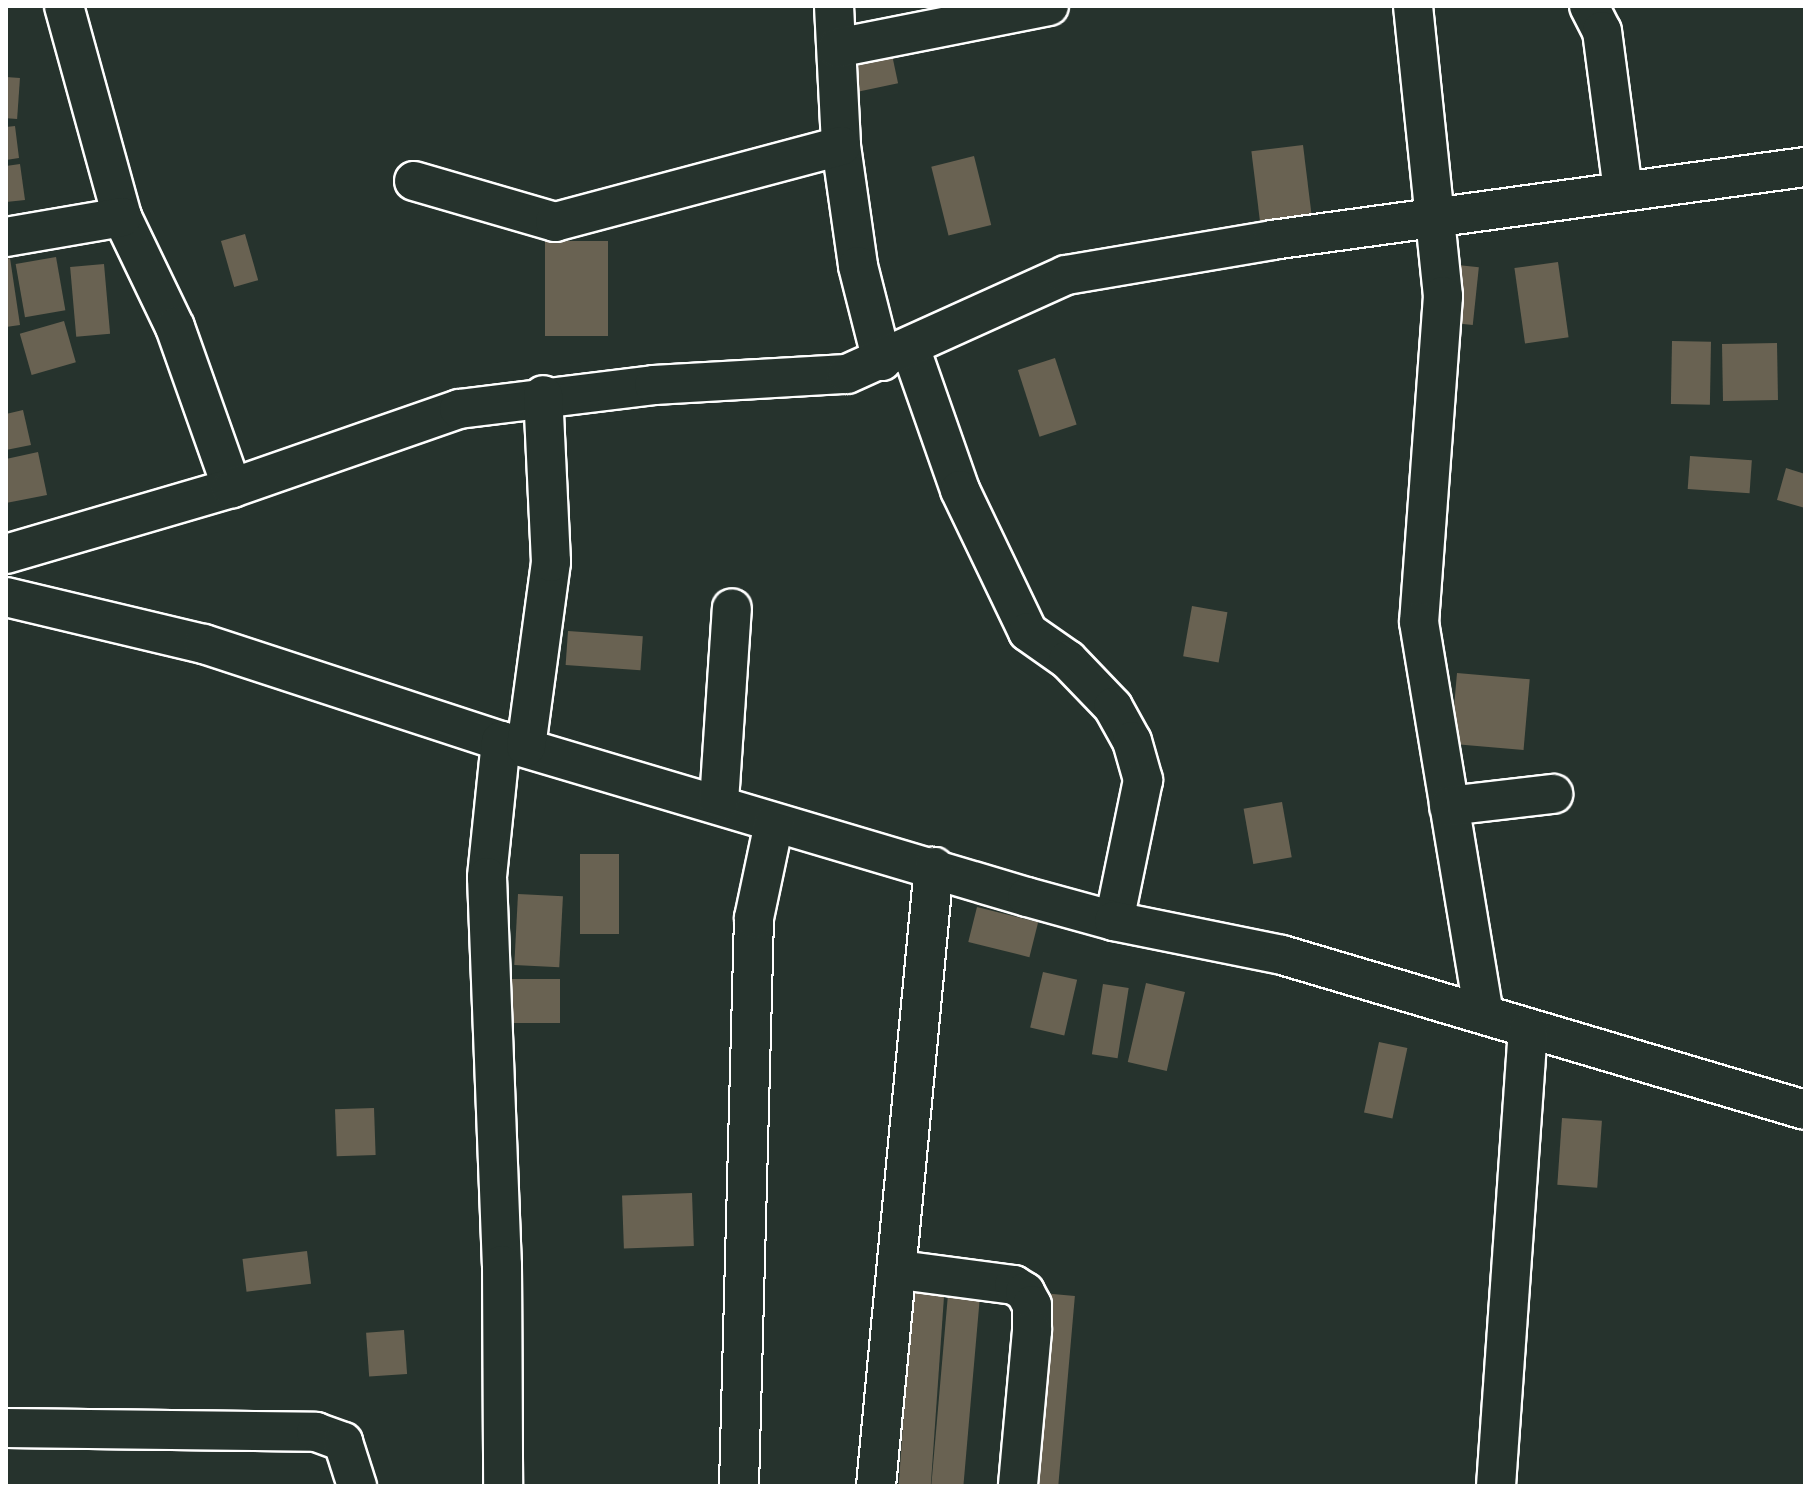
<!DOCTYPE html>
<html>
<head>
<meta charset="utf-8">
<style>
	body { margin:0 }
	#map { position:relative; width:1811px; height:1492px; overflow:hidden; background:#26332d; font-family:Itim,sans-serif }
	div>[style] { position:absolute }
	[style*='--x'] { left:calc(var(--x)*1px); top:calc(var(--y)*1px); width:calc(var(--w)*1px); rotate:calc(var(--a)*1deg) }
	.building>* { inset:0; background:#696252; transform-origin:0 0 }
	.roads { filter:drop-shadow(2px 0 #fff) drop-shadow(-2px 0 #fff) drop-shadow(0 2px #fff) drop-shadow(0 -2px #fff) }
	.street>* { height:38px; margin:-19px; padding:0 19px; transform-origin:19px; border-radius:19px; background:#26332d }
	span { translate:-50% -50%; white-space:nowrap; text-align:center; line-height:1.15; -webkit-text-stroke:6px #26332d; paint-order:stroke }
	.frame { position:absolute; inset:0; border:8px solid #fff; pointer-events:none }
</style>
</head>
<body>
<div id="map">
	<div class="building">
		<div style="left:891px;top:50px;width:34px;height:40px;rotate:78deg"></div>
		<div style="left:6px;top:77px;width:14px;height:41px;rotate:4deg"></div>
		<div style="clip-path:polygon(15px 126px,19px 158px,6px 160px,6px 127px)"></div>
		<div style="left:1303px;top:145px;width:72px;height:52px;rotate:83deg"></div>
		<div style="left:974px;top:156px;width:71px;height:44px;rotate:76deg"></div>
		<div style="clip-path:polygon(20px 164px,25px 200px,6px 202px,6px 166px)"></div>
		<div style="left:245px;top:234px;width:48px;height:25px;rotate:74deg"></div>
		<div style="left:545px;top:241px;width:63px;height:95px"></div>
		<div style="left:56px;top:257px;width:54px;height:41px;rotate:80deg"></div>
		<div style="clip-path:polygon(10px 258px,20px 325px,6px 327px,6px 259px)"></div>
		<div style="left:1558px;top:262px;width:76px;height:44px;rotate:82deg"></div>
		<div style="left:104px;top:264px;width:70px;height:34px;rotate:85deg"></div>
		<div style="left:1448px;top:264px;width:31px;height:58px;rotate:6deg"></div>
		<div style="left:64px;top:321px;width:43px;height:46px;rotate:74deg"></div>
		<div style="left:1672px;top:341px;width:39px;height:63px;rotate:1deg"></div>
		<div style="left:1777px;top:343px;width:57px;height:55px;rotate:89deg"></div>
		<div style="left:1055px;top:358px;width:70px;height:39px;rotate:72deg"></div>
		<div style="clip-path:polygon(23px 410px,31px 445px,6px 450px,6px 414px)"></div>
		<div style="clip-path:polygon(38px 452px,47px 495px,6px 503px,6px 459px)"></div>
		<div style="left:1690px;top:456px;width:62px;height:33px;rotate:4deg"></div>
		<div style="clip-path:polygon(1786px 468px,1805px 474px,1805px 508px,1777px 500px)"></div>
		<div style="left:1192px;top:606px;width:36px;height:51px;rotate:10deg"></div>
		<div style="left:568px;top:631px;width:75px;height:34px;rotate:4deg"></div>
		<div style="left:1457px;top:673px;width:73px;height:71px;rotate:5deg"></div>
		<div style="left:1282px;top:802px;width:56px;height:39px;rotate:80deg"></div>
		<div style="left:580px;top:854px;width:39px;height:80px"></div>
		<div style="left:518px;top:894px;width:45px;height:71px;rotate:3deg"></div>
		<div style="left:977px;top:907px;width:63px;height:36px;rotate:14deg"></div>
		<div style="left:1043px;top:972px;width:35px;height:57px;rotate:13deg"></div>
		<div style="left:501px;top:979px;width:59px;height:44px"></div>
		<div style="left:1146px;top:983px;width:40px;height:81px;rotate:13deg"></div>
		<div style="left:1103px;top:984px;width:26px;height:71px;rotate:9deg"></div>
		<div style="left:1379px;top:1042px;width:29px;height:72px;rotate:12deg"></div>
		<div style="left:374px;top:1108px;width:47px;height:39px;rotate:88deg"></div>
		<div style="left:1562px;top:1118px;width:40px;height:67px;rotate:4deg"></div>
		<div style="left:692px;top:1193px;width:53px;height:70px;rotate:88deg"></div>
		<div style="left:307px;top:1251px;width:33px;height:65px;rotate:83deg"></div>
		<div style="left:913px;top:1281px;width:32px;height:205px;rotate:4deg"></div>
		<div style="left:949px;top:1283px;width:32px;height:204px;rotate:5deg"></div>
		<div style="left:1042px;top:1293px;width:33px;height:193px;rotate:5deg"></div>
		<div style="left:404px;top:1330px;width:44px;height:38px;rotate:86deg"></div>
	</div>
	<div class="roads">
		<div class="street">
			<div style="--x:64;--y:6;--w:219;--a:74.6"></div>
			<div style="--x:122;--y:217;--w:122;--a:64.3"></div>
			<div style="--x:175;--y:327;--w:171;--a:70.5"></div>
			<div style="--x:834;--y:6;--w:140;--a:87.1"></div>
			<div style="--x:841;--y:146;--w:121;--a:81.9"></div>
			<div style="--x:858;--y:266;--w:98;--a:75.8"></div>
			<div style="--x:1413;--y:6;--w:292;--a:84.1"></div>
			<div style="--x:1443;--y:296;--w:327;--a:94.2"></div>
			<div style="--x:1419;--y:622;--w:396;--a:80.6"></div>
			<div style="--x:1589;--y:6;--w:28;--a:63"></div>
			<div style="--x:1602;--y:31;--w:161;--a:82.5"></div>
			<div style="--x:837;--y:48;--w:216;--a:-11.2"></div>
			<div style="--x:414;--y:181;--w:147;--a:16.2"></div>
			<div style="--x:555;--y:222;--w:296;--a:-14.9"></div>
			<div style="--x:6;--y:237;--w:118;--a:-9.8"></div>
			<div style="--x:910;--y:347;--w:151;--a:70.7"></div>
			<div style="--x:960;--y:490;--w:157;--a:64.4"></div>
			<div style="--x:1028;--y:632;--w:49;--a:35"></div>
			<div style="--x:1068;--y:660;--w:65;--a:46.2"></div>
			<div style="--x:1113;--y:707;--w:39;--a:61"></div>
			<div style="--x:1132;--y:741;--w:41;--a:74.2"></div>
			<div style="--x:1143;--y:780;--w:144;--a:101.6"></div>
			<div style="--x:6;--y:554;--w:235;--a:-16.3"></div>
			<div style="--x:232;--y:488;--w:240;--a:-19.2"></div>
			<div style="--x:459;--y:409;--w:196;--a:-7"></div>
			<div style="--x:654;--y:385;--w:193;--a:-3.3"></div>
			<div style="--x:847;--y:374;--w:240;--a:-24.3"></div>
			<div style="--x:1066;--y:275;--w:209;--a:-9.6"></div>
			<div style="--x:1272;--y:240;--w:538;--a:-7.8"></div>
			<div style="--x:6;--y:597;--w:204;--a:13.4"></div>
			<div style="--x:204;--y:644;--w:312;--a:18.1"></div>
			<div style="--x:501;--y:741;--w:549;--a:16.52"></div>
			<div style="--x:1027;--y:897;--w:90;--a:15.4"></div>
			<div style="--x:1114;--y:921;--w:171;--a:11.4"></div>
			<div style="--x:1282;--y:955;--w:545;--a:16.51"></div>
			<div style="--x:501;--y:741;--w:137;--a:95.9"></div>
			<div style="--x:487;--y:877;--w:388;--a:87.8"></div>
			<div style="--x:502;--y:1265;--w:221;--a:89.7"></div>
			<div style="--x:526;--y:747;--w:187;--a:-82.3"></div>
			<div style="--x:551;--y:562;--w:167;--a:-92.7"></div>
			<div style="--x:719;--y:802;--w:194;--a:-86.2"></div>
			<div style="--x:1449;--y:806;--w:105;--a:-6.6"></div>
			<div style="--x:900;--y:1270;--w:115;--a:7.5"></div>
			<div style="--x:1014;--y:1285;--w:13;--a:32"></div>
			<div style="--x:1025;--y:1292;--w:15;--a:62"></div>
			<div style="--x:1032;--y:1305;--w:26;--a:90"></div>
			<div style="--x:1032;--y:1331;--w:156;--a:95.2"></div>
			<div style="--x:6;--y:1428;--w:310;--a:0.7"></div>
			<div style="--x:316;--y:1432;--w:29;--a:20"></div>
			<div style="--x:343;--y:1442;--w:46;--a:72.3"></div>
			<div style="--x:739;--y:1486;--w:568;--a:-88.49"></div>
			<div style="--x:754;--y:918;--w:97;--a:-78.1"></div>
			<div style="--x:876;--y:1486;--w:622;--a:-84.65"></div>
			<div style="--x:1496;--y:1486;--w:456;--a:-86"></div>
		</div>
	</div>
	<div class="frame"></div>
</div>
</body>
</html>
